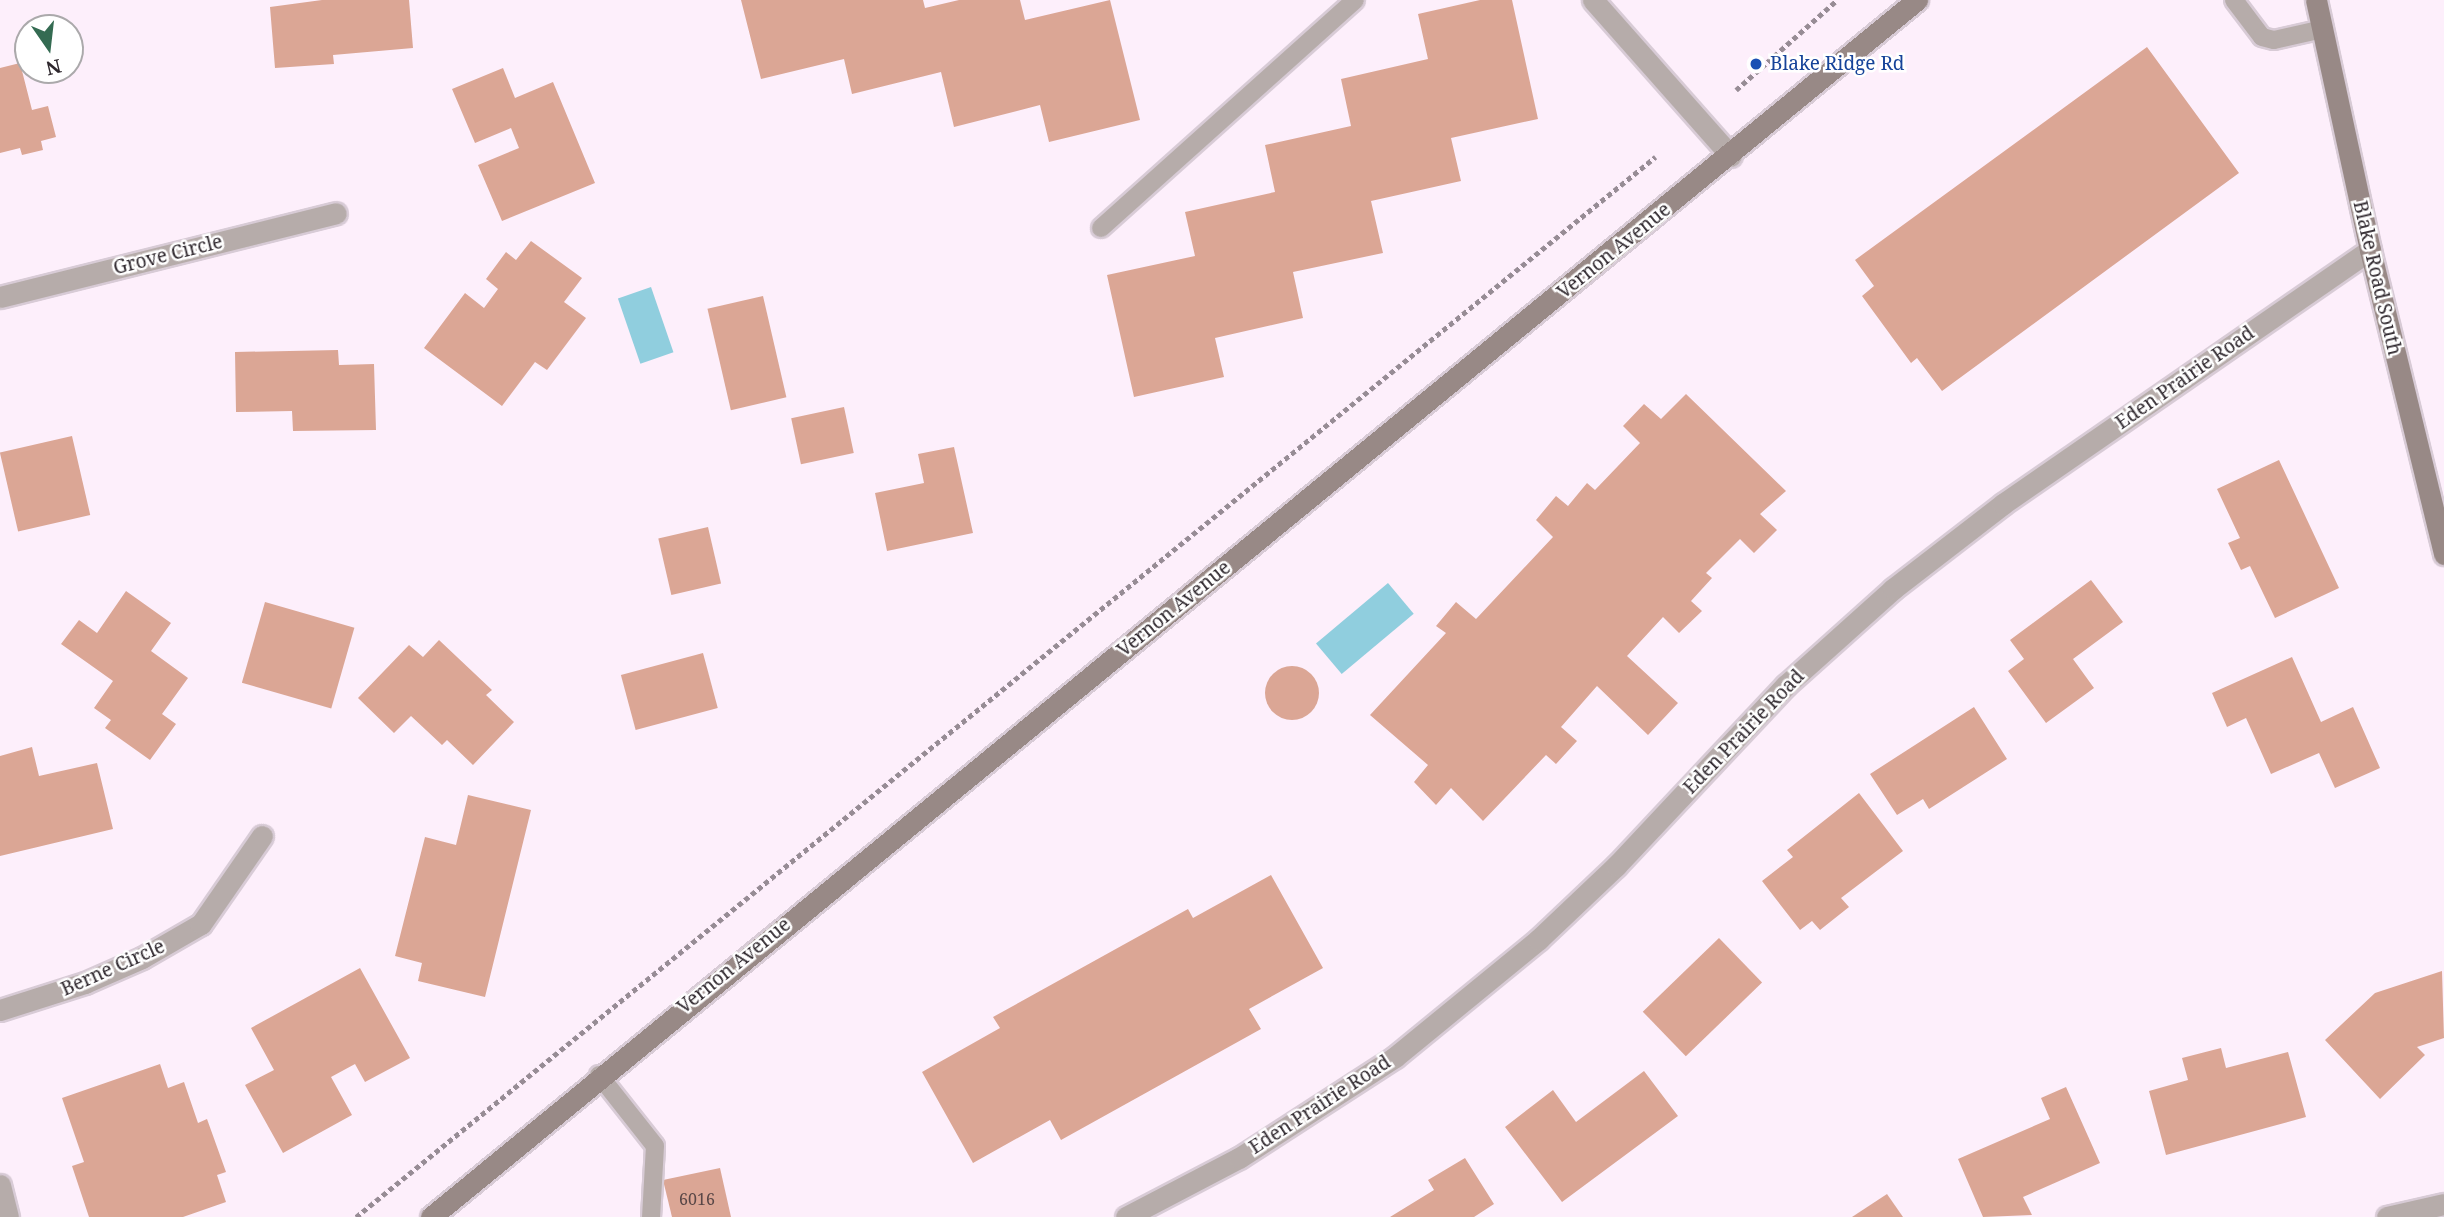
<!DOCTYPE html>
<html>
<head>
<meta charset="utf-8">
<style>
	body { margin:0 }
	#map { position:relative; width:2444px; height:1217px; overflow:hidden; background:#fdeffb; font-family:"Noto Serif",serif }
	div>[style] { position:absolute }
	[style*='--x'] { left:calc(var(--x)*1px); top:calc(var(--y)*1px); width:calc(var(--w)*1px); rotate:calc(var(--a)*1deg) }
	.water>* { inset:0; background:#90cede; transform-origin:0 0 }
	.building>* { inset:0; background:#dba695; transform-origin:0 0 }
	.round { border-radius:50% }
	.path>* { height:4.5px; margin-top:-2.25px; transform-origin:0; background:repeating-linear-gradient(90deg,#978c95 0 5px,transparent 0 8.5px) }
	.roads { filter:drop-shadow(2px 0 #d8cbd6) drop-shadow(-2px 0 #d8cbd6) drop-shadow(0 2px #d8cbd6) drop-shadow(0 -2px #d8cbd6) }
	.lane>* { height:18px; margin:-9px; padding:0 9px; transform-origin:9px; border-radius:9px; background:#b6acaa }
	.street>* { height:21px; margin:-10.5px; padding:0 10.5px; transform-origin:10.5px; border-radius:10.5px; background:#b6acaa }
	.secondary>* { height:21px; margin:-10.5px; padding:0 10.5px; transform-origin:10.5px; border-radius:10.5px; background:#988986 }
	.dots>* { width:19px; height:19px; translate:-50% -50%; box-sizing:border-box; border:4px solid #fff; border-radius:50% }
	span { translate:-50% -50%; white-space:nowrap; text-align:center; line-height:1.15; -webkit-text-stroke:5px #fff; paint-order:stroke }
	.number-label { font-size:16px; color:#594747 }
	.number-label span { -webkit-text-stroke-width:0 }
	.transit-label { font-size:19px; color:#164399 }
	.left { translate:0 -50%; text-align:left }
	.street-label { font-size:19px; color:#2e272d }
	.north { position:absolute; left:14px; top:14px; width:70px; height:70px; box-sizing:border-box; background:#fff; border:2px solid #aba9ab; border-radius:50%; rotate:166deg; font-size:19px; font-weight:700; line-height:28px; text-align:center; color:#2e272d }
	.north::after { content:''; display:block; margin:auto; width:24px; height:32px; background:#346b52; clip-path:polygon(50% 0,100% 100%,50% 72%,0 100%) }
</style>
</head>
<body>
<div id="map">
	<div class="water">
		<div style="left:651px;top:287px;width:69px;height:35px;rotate:71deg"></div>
		<div style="left:1388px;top:583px;width:40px;height:94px;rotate:50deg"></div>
	</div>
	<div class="building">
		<div style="clip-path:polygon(322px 0,409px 0,413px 48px,333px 55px,334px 64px,275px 68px,270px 7px)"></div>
		<div style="clip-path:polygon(741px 0,923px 0,925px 8px,959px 0,1020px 0,1025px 20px,1110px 0,1140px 120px,1049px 142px,1040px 105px,954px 127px,941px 72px,852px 94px,844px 59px,761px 79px)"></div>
		<div style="clip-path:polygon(1480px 0,1512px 0,1538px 119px,1451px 138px,1461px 181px,1371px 201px,1383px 253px,1293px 272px,1303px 318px,1215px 338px,1224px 377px,1134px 397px,1107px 275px,1195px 256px,1185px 212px,1275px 192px,1265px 145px,1351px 126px,1341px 79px,1428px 59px,1418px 14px)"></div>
		<div style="clip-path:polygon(2147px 47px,2239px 173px,1942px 391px,1917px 358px,1911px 363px,1862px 296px,1874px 286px,1855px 260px)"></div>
		<div style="clip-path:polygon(20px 63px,32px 110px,48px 106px,56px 137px,41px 141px,43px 150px,22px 155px,20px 148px,0 153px,0 68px)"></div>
		<div style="clip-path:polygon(503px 68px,515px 98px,553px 82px,595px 183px,502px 221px,478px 165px,519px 148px,511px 128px,475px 143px,452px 89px)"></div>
		<div style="clip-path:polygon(531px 241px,582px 278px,564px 302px,586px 318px,547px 370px,535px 362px,502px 406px,424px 348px,465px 293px,484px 308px,498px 289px,486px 279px,506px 252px,516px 260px)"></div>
		<div style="left:763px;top:296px;width:104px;height:57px;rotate:77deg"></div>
		<div style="clip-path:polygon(338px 350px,339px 365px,374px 364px,376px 430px,293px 431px,292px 411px,236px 412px,235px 352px)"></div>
		<div style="clip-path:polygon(1686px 394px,1786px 491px,1760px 514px,1777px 530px,1754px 553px,1740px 539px,1706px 573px,1712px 578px,1691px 601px,1702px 611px,1679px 633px,1663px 617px,1627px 656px,1678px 703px,1648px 735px,1597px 686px,1561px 727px,1577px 741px,1556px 764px,1546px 755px,1483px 821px,1451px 788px,1436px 805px,1414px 782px,1428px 765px,1370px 715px,1446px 633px,1436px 626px,1456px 602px,1476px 619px,1553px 537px,1536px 520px,1556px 496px,1568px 506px,1587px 483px,1595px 490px,1640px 443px,1623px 426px,1644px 404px,1661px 419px)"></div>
		<div style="left:844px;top:407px;width:47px;height:54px;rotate:78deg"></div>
		<div style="left:72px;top:436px;width:81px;height:74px;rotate:77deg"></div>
		<div style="clip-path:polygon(954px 447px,973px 533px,887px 551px,875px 493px,924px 483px,918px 454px)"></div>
		<div style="clip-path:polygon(2279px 460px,2339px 588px,2275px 618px,2250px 566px,2241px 570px,2228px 543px,2240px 538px,2217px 489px)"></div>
		<div style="left:708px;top:527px;width:58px;height:51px;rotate:77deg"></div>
		<div style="clip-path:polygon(2091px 580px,2123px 622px,2073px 659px,2094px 688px,2046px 723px,2008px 671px,2024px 659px,2010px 640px)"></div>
		<div style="clip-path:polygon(126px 591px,171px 623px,151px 651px,188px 678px,162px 714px,176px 724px,150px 760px,105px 728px,111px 720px,94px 708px,113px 681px,61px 644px,79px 620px,97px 633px)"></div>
		<div style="left:265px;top:602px;width:93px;height:84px;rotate:16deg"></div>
		<div style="clip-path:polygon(439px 640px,492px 690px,486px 695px,514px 722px,473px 765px,447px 740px,442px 745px,411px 716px,394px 733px,358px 698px,409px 645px,423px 657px)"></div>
		<div style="left:703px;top:653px;width:57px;height:85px;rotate:75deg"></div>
		<div style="clip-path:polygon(2292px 657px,2321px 722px,2353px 707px,2380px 768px,2335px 788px,2319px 753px,2271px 774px,2246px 718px,2227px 727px,2212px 693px)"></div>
		<div class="round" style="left:1265px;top:666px;width:54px;height:54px"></div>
		<div style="clip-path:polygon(1974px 707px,2007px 759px,1929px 809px,1923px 799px,1897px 815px,1870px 774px)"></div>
		<div style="clip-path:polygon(32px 747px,39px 776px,97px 763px,113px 829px,0 856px,0 756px)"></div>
		<div style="clip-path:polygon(1859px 793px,1903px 851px,1841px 898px,1849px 907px,1820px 930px,1812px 921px,1800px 930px,1762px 881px,1793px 857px,1787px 850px)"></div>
		<div style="clip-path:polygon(468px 795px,531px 810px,485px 997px,418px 981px,422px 963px,395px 956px,425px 837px,456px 845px)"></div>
		<div style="clip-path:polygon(1271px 875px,1323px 968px,1249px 1009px,1261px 1029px,1061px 1140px,1050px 1120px,973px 1163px,922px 1072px,1000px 1028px,993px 1017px,1188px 909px,1193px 918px)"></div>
		<div style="left:1719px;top:938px;width:62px;height:106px;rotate:46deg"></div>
		<div style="clip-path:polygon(360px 968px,410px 1058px,365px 1082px,355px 1064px,331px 1077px,352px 1115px,283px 1153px,245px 1085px,274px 1070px,251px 1028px)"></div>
		<div style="clip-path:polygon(2442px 971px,2444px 1038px,2417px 1047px,2425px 1055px,2380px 1099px,2325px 1040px,2375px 993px)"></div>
		<div style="clip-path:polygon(2221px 1048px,2226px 1068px,2288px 1052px,2306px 1117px,2166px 1155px,2149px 1091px,2188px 1080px,2182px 1058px)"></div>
		<div style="clip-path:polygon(160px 1064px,168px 1088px,184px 1082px,198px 1123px,207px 1119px,226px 1172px,217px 1175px,226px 1202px,183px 1217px,89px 1217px,72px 1166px,84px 1162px,62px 1098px)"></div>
		<div style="clip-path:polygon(1644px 1071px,1678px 1116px,1562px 1202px,1505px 1127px,1553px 1090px,1576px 1122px)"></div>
		<div style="clip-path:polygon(2066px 1087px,2100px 1163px,2023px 1197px,2032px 1215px,1983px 1217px,1958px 1159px,2050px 1119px,2041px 1098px)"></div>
		<div style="clip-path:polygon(1465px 1158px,1494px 1204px,1474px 1217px,1390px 1217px,1434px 1190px,1428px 1180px)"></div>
		<div style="clip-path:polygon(720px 1168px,731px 1217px,672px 1217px,663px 1180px)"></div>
		<div style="clip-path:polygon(1887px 1194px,1903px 1217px,1852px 1217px)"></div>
	</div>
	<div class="path">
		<div style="--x:1736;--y:90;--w:135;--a:-41.7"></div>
		<div style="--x:356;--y:1217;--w:1677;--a:-39.21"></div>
	</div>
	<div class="roads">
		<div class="lane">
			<div style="--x:2234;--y:0;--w:46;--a:52.9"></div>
			<div style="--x:2262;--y:37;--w:12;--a:14"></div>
			<div style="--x:2274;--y:40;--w:50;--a:-12.7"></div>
			<div style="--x:1101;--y:228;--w:341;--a:-41.9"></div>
			<div style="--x:599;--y:1075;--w:90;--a:51.7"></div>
			<div style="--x:655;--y:1146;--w:71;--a:93.2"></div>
		</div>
		<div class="street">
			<div style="--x:1593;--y:0;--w:208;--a:48.5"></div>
			<div style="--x:0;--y:297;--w:346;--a:-14"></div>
			<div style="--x:0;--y:1010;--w:89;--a:-17.6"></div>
			<div style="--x:85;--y:983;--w:62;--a:-23.7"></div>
			<div style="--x:142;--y:958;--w:68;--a:-30"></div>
			<div style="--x:201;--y:924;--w:107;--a:-55.3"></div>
			<div style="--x:0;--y:1185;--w:33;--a:76"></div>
			<div style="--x:1126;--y:1217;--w:127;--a:-27.6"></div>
			<div style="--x:1239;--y:1158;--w:186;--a:-32.9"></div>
			<div style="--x:1395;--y:1057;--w:185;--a:-39.3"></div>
			<div style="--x:1538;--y:940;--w:108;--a:-43.5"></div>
			<div style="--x:1616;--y:866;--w:248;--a:-46.8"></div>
			<div style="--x:1786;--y:685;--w:144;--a:-41.9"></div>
			<div style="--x:1893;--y:589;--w:139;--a:-37.7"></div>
			<div style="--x:2003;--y:504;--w:446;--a:-34.7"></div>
			<div style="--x:2387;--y:1217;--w:58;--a:-12.8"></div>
		</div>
		<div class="secondary">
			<div style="--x:2316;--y:0;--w:256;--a:77.8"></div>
			<div style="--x:2370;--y:250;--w:313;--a:76.3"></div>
			<div style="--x:431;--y:1217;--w:1921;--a:-39.32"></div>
		</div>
	</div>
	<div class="dots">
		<div style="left:1756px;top:64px;background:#1a4fb4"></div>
	</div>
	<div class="number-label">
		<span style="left:697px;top:1199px">6016</span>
	</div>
	<div class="transit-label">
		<span class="left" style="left:1770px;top:64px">Blake Ridge Rd</span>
	</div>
	<div class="street-label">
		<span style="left:1614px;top:251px;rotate:-39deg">Vernon Avenue</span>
		<span style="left:168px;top:255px;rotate:-14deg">Grove Circle</span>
		<span style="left:2377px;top:278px;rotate:77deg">Blake Road South</span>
		<span style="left:2185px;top:378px;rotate:-35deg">Eden Prairie Road</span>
		<span style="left:1174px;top:609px;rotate:-39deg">Vernon Avenue</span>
		<span style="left:1744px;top:732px;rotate:-46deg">Eden Prairie Road</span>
		<span style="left:734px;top:966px;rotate:-39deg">Vernon Avenue</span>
		<span style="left:113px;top:968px;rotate:-24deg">Berne Circle</span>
		<span style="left:1320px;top:1105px;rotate:-33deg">Eden Prairie Road</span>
	</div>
	<div class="north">N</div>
</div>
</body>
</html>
